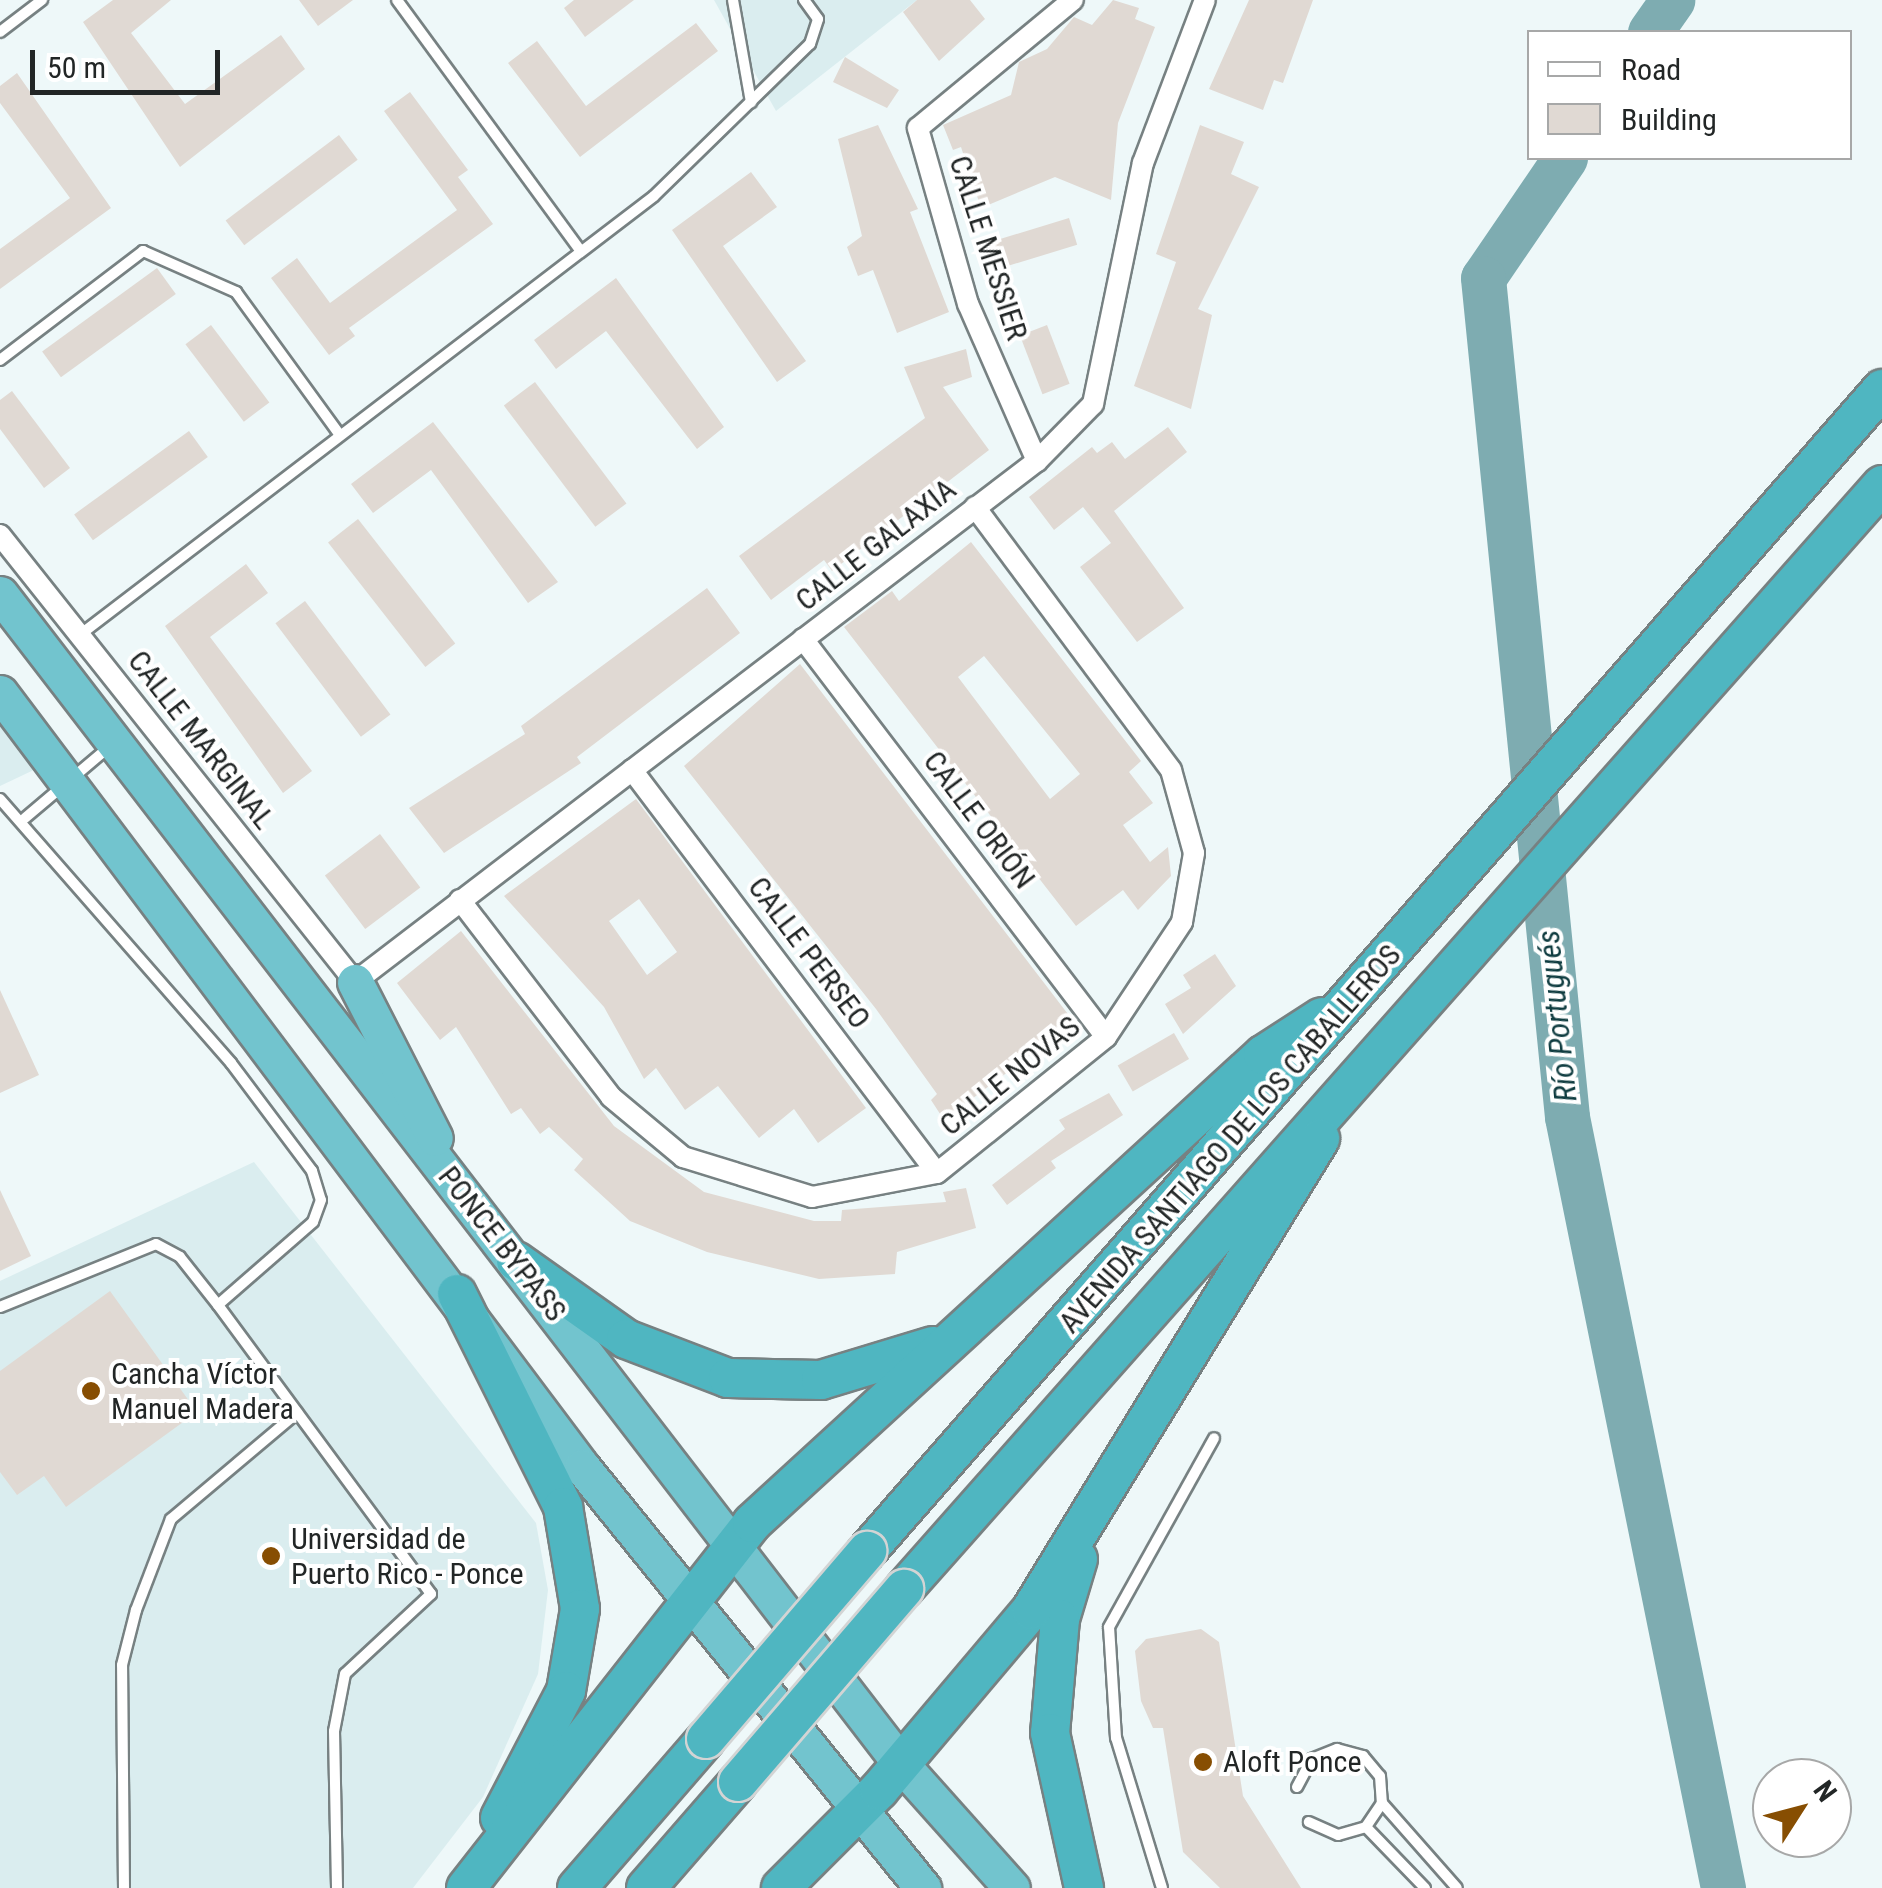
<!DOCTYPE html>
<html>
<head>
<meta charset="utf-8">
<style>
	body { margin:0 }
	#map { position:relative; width:1882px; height:1888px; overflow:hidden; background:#eef8f9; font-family:"Roboto Condensed",sans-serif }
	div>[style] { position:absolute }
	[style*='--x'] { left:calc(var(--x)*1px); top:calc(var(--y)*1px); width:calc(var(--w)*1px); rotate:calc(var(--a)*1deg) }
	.built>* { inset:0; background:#daedef }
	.river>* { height:45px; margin:-22.5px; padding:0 22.5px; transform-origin:22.5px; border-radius:22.5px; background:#7eacb1 }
	.building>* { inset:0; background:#e0d9d3; transform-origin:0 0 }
	.roads { filter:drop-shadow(2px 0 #778182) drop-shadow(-2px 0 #778182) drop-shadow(0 2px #778182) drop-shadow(0 -2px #778182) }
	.service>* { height:10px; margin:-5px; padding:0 5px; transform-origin:5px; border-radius:5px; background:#fff }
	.minor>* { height:20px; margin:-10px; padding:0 10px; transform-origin:10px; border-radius:10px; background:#fff }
	.trunk>* { height:35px; margin:-17.5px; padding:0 17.5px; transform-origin:17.5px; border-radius:17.5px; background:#72c4ce }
	.motorway>* { height:38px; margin:-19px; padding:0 19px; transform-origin:19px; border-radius:19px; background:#4fb6c1 }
	.bridges { filter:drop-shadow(2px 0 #d3d4d4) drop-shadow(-2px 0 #d3d4d4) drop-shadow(0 2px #d3d4d4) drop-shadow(0 -2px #d3d4d4) }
	.motorway-bridge>* { height:38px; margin:-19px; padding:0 19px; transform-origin:19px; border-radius:19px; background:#4fb6c1 }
	.dots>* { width:28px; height:28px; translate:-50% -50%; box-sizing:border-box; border:5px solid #fff; border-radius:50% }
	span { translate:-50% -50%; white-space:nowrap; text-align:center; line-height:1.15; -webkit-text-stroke:8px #fff; paint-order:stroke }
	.street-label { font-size:30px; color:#222626 }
	.poi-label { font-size:30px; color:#222626 }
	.left { translate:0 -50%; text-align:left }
	.water-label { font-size:32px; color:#0f3c40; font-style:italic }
	.legend { position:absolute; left:1527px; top:30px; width:325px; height:130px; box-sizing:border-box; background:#fff; border:2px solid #a7a8a8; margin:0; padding:12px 18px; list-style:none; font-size:30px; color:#222626 }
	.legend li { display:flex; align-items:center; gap:20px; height:50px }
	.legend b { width:50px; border:2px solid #a7a8a8 }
	.north { position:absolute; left:1752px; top:1758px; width:100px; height:100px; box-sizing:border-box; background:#fff; border:2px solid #a7a8a8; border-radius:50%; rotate:54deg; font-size:28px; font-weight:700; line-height:40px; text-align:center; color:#222626 }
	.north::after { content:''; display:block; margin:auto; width:35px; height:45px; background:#874e02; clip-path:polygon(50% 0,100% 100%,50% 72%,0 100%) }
	.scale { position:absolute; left:30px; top:50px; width:190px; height:45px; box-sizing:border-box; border:5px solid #222626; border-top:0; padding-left:12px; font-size:30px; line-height:35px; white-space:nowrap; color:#222626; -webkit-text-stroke:8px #fff; paint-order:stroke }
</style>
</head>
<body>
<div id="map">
	<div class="built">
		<div style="clip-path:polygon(714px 0,917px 0,776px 111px)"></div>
		<div style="clip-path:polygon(0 719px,38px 768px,0 786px)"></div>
		<div style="clip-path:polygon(254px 1162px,536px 1523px,548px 1590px,538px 1674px,483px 1797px,413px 1888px,0 1888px,0 1281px)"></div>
	</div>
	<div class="river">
		<div style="--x:1650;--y:32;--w:39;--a:-55"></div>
		<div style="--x:1565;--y:158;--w:145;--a:124.3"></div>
		<div style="--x:1483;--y:278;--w:843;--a:84.28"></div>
		<div style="--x:1567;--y:1117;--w:787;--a:78.56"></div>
	</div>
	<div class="building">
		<div style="clip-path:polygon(113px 0,171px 0,131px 33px,185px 104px,281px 35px,305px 69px,180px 167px,83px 22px)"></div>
		<div style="clip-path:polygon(299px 0,353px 0,318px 26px)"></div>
		<div style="clip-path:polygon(574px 0,634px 0,585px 37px,564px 8px)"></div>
		<div style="clip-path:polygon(917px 0,970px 0,985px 19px,939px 61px,903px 12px)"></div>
		<div style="clip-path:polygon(1113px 0,1139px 8px,1135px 19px,1155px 27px,1118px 123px,1111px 200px,1055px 177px,981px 208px,961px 147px,953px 150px,943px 125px,1011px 95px,1019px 62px,1047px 49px,1074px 17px,1092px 25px)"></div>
		<div style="clip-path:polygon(1249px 0,1313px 0,1283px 83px,1274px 80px,1263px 110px,1209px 89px)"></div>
		<div style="clip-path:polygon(696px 23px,718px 51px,580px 157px,508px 63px,537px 41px,586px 106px)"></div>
		<div style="clip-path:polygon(845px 57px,899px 90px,887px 108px,833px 82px)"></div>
		<div style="clip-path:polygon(17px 73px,111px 208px,0 289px,0 249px,70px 198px,0 103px,0 86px)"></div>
		<div style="clip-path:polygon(410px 92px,468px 170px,458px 177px,493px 224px,349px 328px,355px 336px,329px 355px,271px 278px,297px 258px,330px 303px,457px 210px,384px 111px)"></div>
		<div style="clip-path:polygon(878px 125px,918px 209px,910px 212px,949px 312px,897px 333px,873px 270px,858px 276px,847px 247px,862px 236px,838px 139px)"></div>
		<div style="clip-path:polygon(1200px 125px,1244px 142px,1231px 174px,1259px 187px,1198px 309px,1212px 315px,1191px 409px,1134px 386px,1176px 262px,1156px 254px)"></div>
		<div style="left:339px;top:135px;width:31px;height:142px;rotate:53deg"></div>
		<div style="clip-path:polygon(751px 172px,777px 207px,723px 246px,806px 361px,777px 382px,672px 230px)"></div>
		<div style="left:1069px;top:218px;width:28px;height:83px;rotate:73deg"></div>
		<div style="left:157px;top:268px;width:32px;height:142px;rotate:54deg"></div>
		<div style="clip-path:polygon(616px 278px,724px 427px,697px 449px,606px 331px,556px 369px,534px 340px)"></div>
		<div style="left:211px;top:325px;width:97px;height:32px;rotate:53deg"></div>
		<div style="left:1047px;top:325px;width:63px;height:29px;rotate:69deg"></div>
		<div style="clip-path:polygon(966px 349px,972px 377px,943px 387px,989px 450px,832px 571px,824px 560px,771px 600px,739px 556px,925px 418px,904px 367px)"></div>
		<div style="left:535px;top:382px;width:152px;height:39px;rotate:53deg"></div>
		<div style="clip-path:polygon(12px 391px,70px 468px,44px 488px,0 429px,0 400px)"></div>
		<div style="clip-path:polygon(433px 422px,558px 582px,528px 603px,431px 470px,373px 513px,351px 484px)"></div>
		<div style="clip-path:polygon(1168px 427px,1187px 452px,1114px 511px,1184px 608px,1137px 642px,1080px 567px,1111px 543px,1083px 507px,1054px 530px,1029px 497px,1092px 447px,1097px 453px,1112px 442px,1125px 459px)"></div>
		<div style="left:189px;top:431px;width:32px;height:142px;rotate:54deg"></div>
		<div style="left:358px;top:519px;width:158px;height:38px;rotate:52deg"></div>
		<div style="clip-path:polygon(evenodd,971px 542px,1141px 761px,1129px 772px,1153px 803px,1123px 825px,1150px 862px,1168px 847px,1171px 876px,1138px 910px,1123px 890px,1076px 926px,844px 627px,892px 591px,899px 601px,971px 542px,984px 656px,1080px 774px,1050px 799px,958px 677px,984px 656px)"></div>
		<div style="clip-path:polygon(246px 564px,268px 593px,210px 637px,312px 771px,283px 793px,165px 626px)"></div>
		<div style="clip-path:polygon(707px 588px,740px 633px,577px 757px,581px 763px,444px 853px,409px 808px,525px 734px,521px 726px)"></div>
		<div style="left:305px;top:601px;width:142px;height:37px;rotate:53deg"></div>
		<div style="clip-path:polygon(800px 664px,1074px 1022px,944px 1120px,931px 1100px,937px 1094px,876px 1009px,684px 766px)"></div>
		<div style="clip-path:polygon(evenodd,636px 799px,866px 1108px,818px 1143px,794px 1109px,759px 1138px,718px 1086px,685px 1110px,656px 1068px,644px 1079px,604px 1007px,504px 896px,636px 799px,639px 899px,677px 952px,647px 975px,609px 921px,639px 899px)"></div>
		<div style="left:380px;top:834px;width:67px;height:69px;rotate:53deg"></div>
		<div style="clip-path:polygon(461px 931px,614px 1126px,704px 1192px,814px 1221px,841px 1221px,842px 1210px,946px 1202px,943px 1192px,966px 1188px,976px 1228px,897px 1252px,895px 1274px,819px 1279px,707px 1252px,630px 1221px,574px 1170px,583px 1159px,549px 1127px,540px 1134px,521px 1108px,511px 1114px,456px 1027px,440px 1040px,397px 983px)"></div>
		<div style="clip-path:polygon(1215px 954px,1236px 986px,1183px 1034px,1165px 1004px,1191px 988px,1183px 975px)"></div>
		<div style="clip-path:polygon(0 990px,39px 1075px,0 1093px)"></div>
		<div style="left:1174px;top:1033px;width:30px;height:65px;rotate:60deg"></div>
		<div style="clip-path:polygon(1109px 1093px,1123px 1115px,1051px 1161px,1056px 1168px,1007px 1205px,992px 1185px,1065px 1129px,1059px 1120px)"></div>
		<div style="clip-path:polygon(0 1190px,31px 1256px,0 1271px)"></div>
		<div style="clip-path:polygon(110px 1291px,197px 1412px,66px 1507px,44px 1476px,17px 1495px,0 1472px,0 1371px)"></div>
		<div style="clip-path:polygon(1201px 1629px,1219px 1642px,1243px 1796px,1301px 1888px,1220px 1888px,1183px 1852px,1163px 1728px,1153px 1728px,1141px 1701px,1135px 1651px,1146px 1639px)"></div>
	</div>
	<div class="roads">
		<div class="service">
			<div style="--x:397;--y:0;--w:310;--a:53.8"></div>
			<div style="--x:733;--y:0;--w:104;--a:80"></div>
			<div style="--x:0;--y:32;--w:53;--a:-37.3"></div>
			<div style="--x:0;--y:360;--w:180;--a:-37.3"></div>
			<div style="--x:143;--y:251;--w:102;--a:23.8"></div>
			<div style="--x:236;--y:292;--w:177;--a:54"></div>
			<div style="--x:81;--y:634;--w:721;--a:-37.39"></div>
			<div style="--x:654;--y:196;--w:218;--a:-44.3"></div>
			<div style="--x:810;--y:44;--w:26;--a:-72"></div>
			<div style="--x:818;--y:19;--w:24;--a:-126"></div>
			<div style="--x:0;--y:799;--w:351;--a:48.8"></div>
			<div style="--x:231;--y:1063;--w:135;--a:53.1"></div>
			<div style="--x:312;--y:1171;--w:30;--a:73"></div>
			<div style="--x:321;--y:1200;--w:23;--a:110"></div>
			<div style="--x:313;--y:1222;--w:126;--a:138.9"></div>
			<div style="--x:218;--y:1305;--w:359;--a:53.6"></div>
			<div style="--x:431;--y:1594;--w:117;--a:137.1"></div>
			<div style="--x:345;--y:1674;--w:58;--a:100.9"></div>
			<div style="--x:334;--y:1731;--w:157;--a:88.9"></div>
			<div style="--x:25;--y:818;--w:110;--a:-40.2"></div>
			<div style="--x:0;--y:1307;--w:168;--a:-22"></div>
			<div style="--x:156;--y:1244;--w:27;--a:28"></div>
			<div style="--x:180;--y:1257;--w:61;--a:51.6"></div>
			<div style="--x:1297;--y:1787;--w:32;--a:-62"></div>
			<div style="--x:1312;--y:1759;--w:27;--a:-22"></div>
			<div style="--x:1337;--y:1749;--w:27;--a:15"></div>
			<div style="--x:1363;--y:1756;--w:26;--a:50"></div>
			<div style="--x:1380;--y:1776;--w:27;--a:86"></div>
			<div style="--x:1382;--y:1803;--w:29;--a:124"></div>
			<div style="--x:1366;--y:1827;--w:29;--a:164"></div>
			<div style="--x:1338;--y:1835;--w:32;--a:-156"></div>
			<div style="--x:1382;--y:1803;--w:113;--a:48.6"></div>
			<div style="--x:1366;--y:1827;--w:85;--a:46"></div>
			<div style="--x:124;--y:1888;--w:223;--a:-90.5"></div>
			<div style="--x:122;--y:1665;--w:57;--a:-75.7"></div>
			<div style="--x:136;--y:1610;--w:97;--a:-69"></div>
			<div style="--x:171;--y:1519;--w:165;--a:-40.1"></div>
			<div style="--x:1162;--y:1888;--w:157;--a:-107"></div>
			<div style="--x:1116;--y:1738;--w:111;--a:-93.6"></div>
			<div style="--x:1109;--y:1627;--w:216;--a:-60.9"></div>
		</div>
		<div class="minor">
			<div style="--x:1037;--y:461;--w:171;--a:-113.7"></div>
			<div style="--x:968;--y:304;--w:183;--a:-105.9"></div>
			<div style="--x:918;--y:128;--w:201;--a:-39.6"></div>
			<div style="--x:0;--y:535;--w:571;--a:51.54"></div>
			<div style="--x:355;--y:982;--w:858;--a:-37.38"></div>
			<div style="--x:1037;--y:461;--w:80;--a:-45.5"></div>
			<div style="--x:1093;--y:404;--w:246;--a:-78.3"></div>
			<div style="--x:1143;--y:163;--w:174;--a:-69.2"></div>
			<div style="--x:803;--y:639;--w:500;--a:52.72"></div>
			<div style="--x:632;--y:770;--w:505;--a:52.88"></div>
			<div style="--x:460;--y:900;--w:248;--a:52.5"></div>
			<div style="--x:611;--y:1097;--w:94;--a:39.8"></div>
			<div style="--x:683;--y:1157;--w:135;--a:17.2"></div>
			<div style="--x:812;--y:1197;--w:127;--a:-10.9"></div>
			<div style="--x:937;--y:1173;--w:217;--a:-38.8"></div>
			<div style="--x:1106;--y:1037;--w:138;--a:-56.5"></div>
			<div style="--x:1182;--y:922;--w:70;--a:-80.1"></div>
			<div style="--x:1194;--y:853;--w:86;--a:-105.5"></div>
			<div style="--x:1171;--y:770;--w:328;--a:-126.7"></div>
		</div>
		<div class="trunk">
			<div style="--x:0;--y:594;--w:1477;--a:52.4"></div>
			<div style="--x:901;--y:1764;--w:166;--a:48.2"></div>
			<div style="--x:0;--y:693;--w:968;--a:53.06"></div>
			<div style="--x:582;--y:1467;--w:542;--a:50.99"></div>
			<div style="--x:355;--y:982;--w:175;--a:62.9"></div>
		</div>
		<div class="motorway">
			<div style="--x:516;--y:1261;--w:135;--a:35.3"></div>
			<div style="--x:626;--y:1339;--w:109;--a:20.9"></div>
			<div style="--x:728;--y:1378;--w:93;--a:1.2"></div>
			<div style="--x:821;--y:1380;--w:117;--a:-16.9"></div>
			<div style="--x:457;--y:1294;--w:238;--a:63.5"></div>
			<div style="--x:563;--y:1507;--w:103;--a:80.5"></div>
			<div style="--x:580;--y:1609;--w:83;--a:99.7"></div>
			<div style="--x:566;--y:1691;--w:143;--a:117.5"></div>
			<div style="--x:867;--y:1551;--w:1543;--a:-48.86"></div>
			<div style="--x:1078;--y:1559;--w:63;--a:106.7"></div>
			<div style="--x:1060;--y:1619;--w:114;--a:95"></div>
			<div style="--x:1050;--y:1733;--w:159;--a:77.6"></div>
			<div style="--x:904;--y:1589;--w:1475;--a:-48.46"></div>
			<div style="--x:466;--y:1888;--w:464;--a:-51.9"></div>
			<div style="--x:752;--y:1523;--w:693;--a:-42.49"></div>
			<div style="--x:1263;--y:1055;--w:70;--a:-32.8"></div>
			<div style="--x:577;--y:1888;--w:197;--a:-49.1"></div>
			<div style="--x:646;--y:1888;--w:140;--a:-49"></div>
			<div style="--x:781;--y:1888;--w:139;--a:-45"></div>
			<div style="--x:879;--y:1790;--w:236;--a:-49.8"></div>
			<div style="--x:1031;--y:1610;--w:553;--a:-58.47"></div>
		</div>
	</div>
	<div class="bridges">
		<div class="motorway-bridge">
			<div style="--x:706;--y:1739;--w:248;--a:-49.4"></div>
			<div style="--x:738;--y:1782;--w:255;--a:-49.3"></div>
		</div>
	</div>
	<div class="dots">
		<div style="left:91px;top:1391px;background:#874e02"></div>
		<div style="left:271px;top:1556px;background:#874e02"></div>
		<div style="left:1203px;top:1762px;background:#874e02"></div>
	</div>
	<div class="street-label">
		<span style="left:988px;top:248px;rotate:72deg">CALLE MESSIER</span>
		<span style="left:876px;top:545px;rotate:-38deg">CALLE GALAXIA</span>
		<span style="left:201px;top:740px;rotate:52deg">CALLE MARGINAL</span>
		<span style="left:979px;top:820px;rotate:53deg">CALLE ORIÓN</span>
		<span style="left:809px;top:953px;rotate:53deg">CALLE PERSEO</span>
		<span style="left:1010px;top:1076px;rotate:-39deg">CALLE NOVAS</span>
		<span style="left:1230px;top:1139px;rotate:-49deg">AVENIDA SANTIAGO DE LOS CABALLEROS</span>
		<span style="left:502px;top:1244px;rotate:52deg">PONCE BYPASS</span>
	</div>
	<div class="poi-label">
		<span class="left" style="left:111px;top:1391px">Cancha Víctor<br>Manuel Madera</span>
		<span class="left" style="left:291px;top:1556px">Universidad de<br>Puerto Rico - Ponce</span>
		<span class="left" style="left:1223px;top:1762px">Aloft Ponce</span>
	</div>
	<div class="water-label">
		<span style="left:1557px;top:1016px;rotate:-96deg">Río Portugués</span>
	</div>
	<ul class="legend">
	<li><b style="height:12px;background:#fff"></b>Road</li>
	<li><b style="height:28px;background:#e0d9d3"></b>Building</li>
	</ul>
	<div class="north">N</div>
	<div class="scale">50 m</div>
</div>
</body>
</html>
